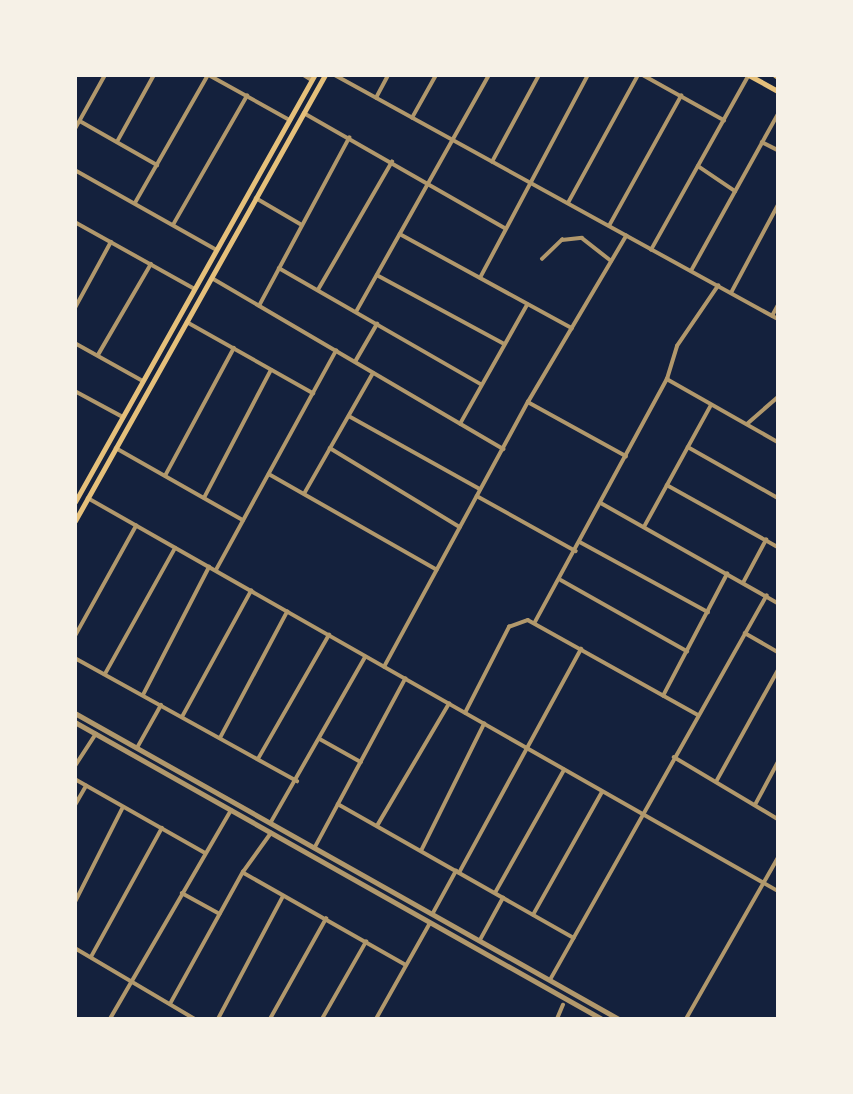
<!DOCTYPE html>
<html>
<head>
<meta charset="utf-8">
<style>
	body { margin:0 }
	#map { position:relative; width:853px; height:1094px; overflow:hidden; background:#14213d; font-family:"Noto Serif",serif }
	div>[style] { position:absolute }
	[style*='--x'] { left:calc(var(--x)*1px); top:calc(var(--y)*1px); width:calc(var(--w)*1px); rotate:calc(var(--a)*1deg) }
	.minor>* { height:3.5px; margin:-1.75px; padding:0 1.75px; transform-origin:1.75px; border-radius:1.75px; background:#b1986c }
	.tertiary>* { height:4.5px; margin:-2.25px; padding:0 2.25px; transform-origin:2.25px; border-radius:2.25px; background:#b1986c }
	.secondary>* { height:4.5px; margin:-2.25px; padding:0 2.25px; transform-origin:2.25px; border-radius:2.25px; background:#e5c07b }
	span { translate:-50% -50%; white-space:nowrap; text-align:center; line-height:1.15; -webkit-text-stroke:5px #f6f1e7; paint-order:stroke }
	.frame { position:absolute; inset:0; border:77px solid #f6f1e7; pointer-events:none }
</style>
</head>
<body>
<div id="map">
	<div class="minor">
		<div style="--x:209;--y:75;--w:93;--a:29.1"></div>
		<div style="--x:304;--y:75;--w:9;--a:32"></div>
		<div style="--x:335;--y:75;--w:506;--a:28.85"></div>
		<div style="--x:643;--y:75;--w:93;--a:29.1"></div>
		<div style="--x:376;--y:98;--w:26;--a:-62"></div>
		<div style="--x:304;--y:113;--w:232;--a:29.8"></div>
		<div style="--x:412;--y:118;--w:49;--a:-60.8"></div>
		<div style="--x:80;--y:121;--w:89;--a:29.7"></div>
		<div style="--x:75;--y:129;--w:62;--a:-60.9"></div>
		<div style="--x:117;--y:142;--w:77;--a:-61.1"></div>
		<div style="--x:762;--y:142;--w:18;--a:27"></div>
		<div style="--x:492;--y:162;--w:99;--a:-61.6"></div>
		<div style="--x:698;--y:166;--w:45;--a:34"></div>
		<div style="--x:75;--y:170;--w:163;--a:29.4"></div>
		<div style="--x:256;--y:198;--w:53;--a:30.4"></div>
		<div style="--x:135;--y:203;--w:147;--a:-60.3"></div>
		<div style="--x:568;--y:203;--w:146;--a:-61.3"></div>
		<div style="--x:75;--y:222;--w:137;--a:29.2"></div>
		<div style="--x:173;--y:225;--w:149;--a:-60.2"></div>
		<div style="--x:609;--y:226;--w:149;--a:-61"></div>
		<div style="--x:400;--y:234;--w:196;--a:28.7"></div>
		<div style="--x:651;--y:250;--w:201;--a:-60.8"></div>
		<div style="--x:542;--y:259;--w:28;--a:-44"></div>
		<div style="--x:562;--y:240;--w:20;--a:-6"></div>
		<div style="--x:582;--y:238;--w:37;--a:38"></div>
		<div style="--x:279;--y:268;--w:233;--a:29.9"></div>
		<div style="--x:691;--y:271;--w:179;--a:-61"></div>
		<div style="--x:377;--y:275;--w:143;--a:28.4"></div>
		<div style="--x:212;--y:278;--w:338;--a:30.4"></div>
		<div style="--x:480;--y:278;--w:230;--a:-62"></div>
		<div style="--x:318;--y:290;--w:148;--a:-60"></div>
		<div style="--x:731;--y:293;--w:100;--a:-61.9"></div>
		<div style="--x:259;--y:306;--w:191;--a:-61.8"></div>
		<div style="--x:75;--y:308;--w:75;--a:-61.4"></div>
		<div style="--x:356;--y:312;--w:272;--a:-60.7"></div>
		<div style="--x:772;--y:316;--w:13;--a:-61"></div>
		<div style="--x:187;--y:322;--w:145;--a:29.4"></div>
		<div style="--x:75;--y:343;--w:78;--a:29.2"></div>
		<div style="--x:98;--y:355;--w:105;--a:-59.8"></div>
		<div style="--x:355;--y:362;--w:44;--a:-59.9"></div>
		<div style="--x:667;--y:379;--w:128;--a:29.6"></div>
		<div style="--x:75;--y:391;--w:55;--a:28.4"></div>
		<div style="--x:528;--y:402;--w:112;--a:28.9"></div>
		<div style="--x:349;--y:416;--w:150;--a:29.1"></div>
		<div style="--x:460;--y:424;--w:137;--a:-60.6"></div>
		<div style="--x:747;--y:424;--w:41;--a:-41.1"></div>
		<div style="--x:688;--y:447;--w:103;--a:29.5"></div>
		<div style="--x:116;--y:448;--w:146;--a:29.6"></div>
		<div style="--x:330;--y:448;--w:152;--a:31.3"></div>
		<div style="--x:269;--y:474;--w:193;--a:29.7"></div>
		<div style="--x:165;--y:476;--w:145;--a:-61.7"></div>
		<div style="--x:667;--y:485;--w:127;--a:29.2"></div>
		<div style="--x:304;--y:494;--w:139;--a:-60.3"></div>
		<div style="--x:477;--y:496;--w:113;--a:29.1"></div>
		<div style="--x:88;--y:498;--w:794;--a:29.66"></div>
		<div style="--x:204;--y:498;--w:144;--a:-62.4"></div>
		<div style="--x:601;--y:503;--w:203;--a:29.5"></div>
		<div style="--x:644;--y:527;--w:139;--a:-61.2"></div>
		<div style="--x:580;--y:542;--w:146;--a:28.7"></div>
		<div style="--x:216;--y:570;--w:250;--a:-61.3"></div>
		<div style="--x:561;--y:580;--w:145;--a:29.4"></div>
		<div style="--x:743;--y:583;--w:49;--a:-61.9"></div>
		<div style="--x:535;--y:622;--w:277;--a:-61.5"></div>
		<div style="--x:667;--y:379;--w:34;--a:-73"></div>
		<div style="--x:677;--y:346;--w:73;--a:-55.7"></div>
		<div style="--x:745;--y:633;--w:38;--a:30"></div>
		<div style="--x:75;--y:636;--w:126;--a:-61"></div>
		<div style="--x:75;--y:658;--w:254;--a:29"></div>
		<div style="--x:384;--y:667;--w:302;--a:-61.5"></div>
		<div style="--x:528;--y:402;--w:193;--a:-59.4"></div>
		<div style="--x:105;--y:674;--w:144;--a:-60.9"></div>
		<div style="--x:143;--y:695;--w:144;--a:-62.7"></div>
		<div style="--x:663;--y:696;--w:138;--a:-62.3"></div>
		<div style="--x:465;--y:713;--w:97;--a:-62.9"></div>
		<div style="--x:509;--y:627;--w:20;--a:-20"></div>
		<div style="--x:528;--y:620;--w:195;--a:29.2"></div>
		<div style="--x:182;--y:717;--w:144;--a:-61.3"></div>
		<div style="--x:220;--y:738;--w:143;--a:-62"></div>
		<div style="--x:320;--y:739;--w:47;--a:29.3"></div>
		<div style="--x:137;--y:748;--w:49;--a:-60.8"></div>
		<div style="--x:674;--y:757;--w:121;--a:30.8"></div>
		<div style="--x:258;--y:759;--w:143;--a:-60.2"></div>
		<div style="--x:75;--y:766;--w:38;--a:-57"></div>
		<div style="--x:75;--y:779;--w:150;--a:29.6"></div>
		<div style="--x:716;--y:782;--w:128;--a:-61"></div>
		<div style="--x:338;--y:804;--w:271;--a:29.6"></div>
		<div style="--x:75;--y:805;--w:22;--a:-60"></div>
		<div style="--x:755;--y:805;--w:49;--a:-61.9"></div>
		<div style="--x:271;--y:822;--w:190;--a:-60.3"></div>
		<div style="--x:377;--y:826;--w:142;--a:-59.5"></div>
		<div style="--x:315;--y:847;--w:191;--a:-61.8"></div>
		<div style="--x:421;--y:851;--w:142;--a:-63.6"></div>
		<div style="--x:244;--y:873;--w:186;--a:29.6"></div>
		<div style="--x:459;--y:873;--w:255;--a:-61.4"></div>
		<div style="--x:182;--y:893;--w:43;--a:28.9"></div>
		<div style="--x:495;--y:893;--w:141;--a:-60.7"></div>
		<div style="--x:75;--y:902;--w:106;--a:-63.2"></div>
		<div style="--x:433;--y:913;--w:48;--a:-61.3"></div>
		<div style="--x:533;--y:915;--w:141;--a:-60.7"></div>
		<div style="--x:480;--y:940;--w:48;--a:-61.3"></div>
		<div style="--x:75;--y:948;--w:139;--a:30.6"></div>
		<div style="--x:91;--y:957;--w:147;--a:-61.2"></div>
		<div style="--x:550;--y:980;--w:441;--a:-60.6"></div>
		<div style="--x:170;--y:1004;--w:151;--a:-61.1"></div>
		<div style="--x:243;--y:872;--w:48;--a:-54.3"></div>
		<div style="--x:110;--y:1019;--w:241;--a:-59.9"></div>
		<div style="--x:218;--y:1019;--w:139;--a:-62.1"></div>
		<div style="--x:270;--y:1019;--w:115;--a:-60.8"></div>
		<div style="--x:322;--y:1019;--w:89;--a:-60.3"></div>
		<div style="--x:376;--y:1019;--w:110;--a:-60.6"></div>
		<div style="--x:557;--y:1019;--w:15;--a:-67"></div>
		<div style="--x:686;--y:1019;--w:185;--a:-60.3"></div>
	</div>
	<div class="tertiary">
		<div style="--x:75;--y:713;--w:624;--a:29.36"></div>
		<div style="--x:75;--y:722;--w:605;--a:29.4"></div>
	</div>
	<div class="secondary">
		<div style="--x:749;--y:75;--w:33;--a:29"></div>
		<div style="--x:775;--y:75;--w:4;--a:34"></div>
		<div style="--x:75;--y:502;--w:490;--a:-60.7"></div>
		<div style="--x:75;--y:521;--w:511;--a:-60.73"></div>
	</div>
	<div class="frame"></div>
</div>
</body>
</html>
